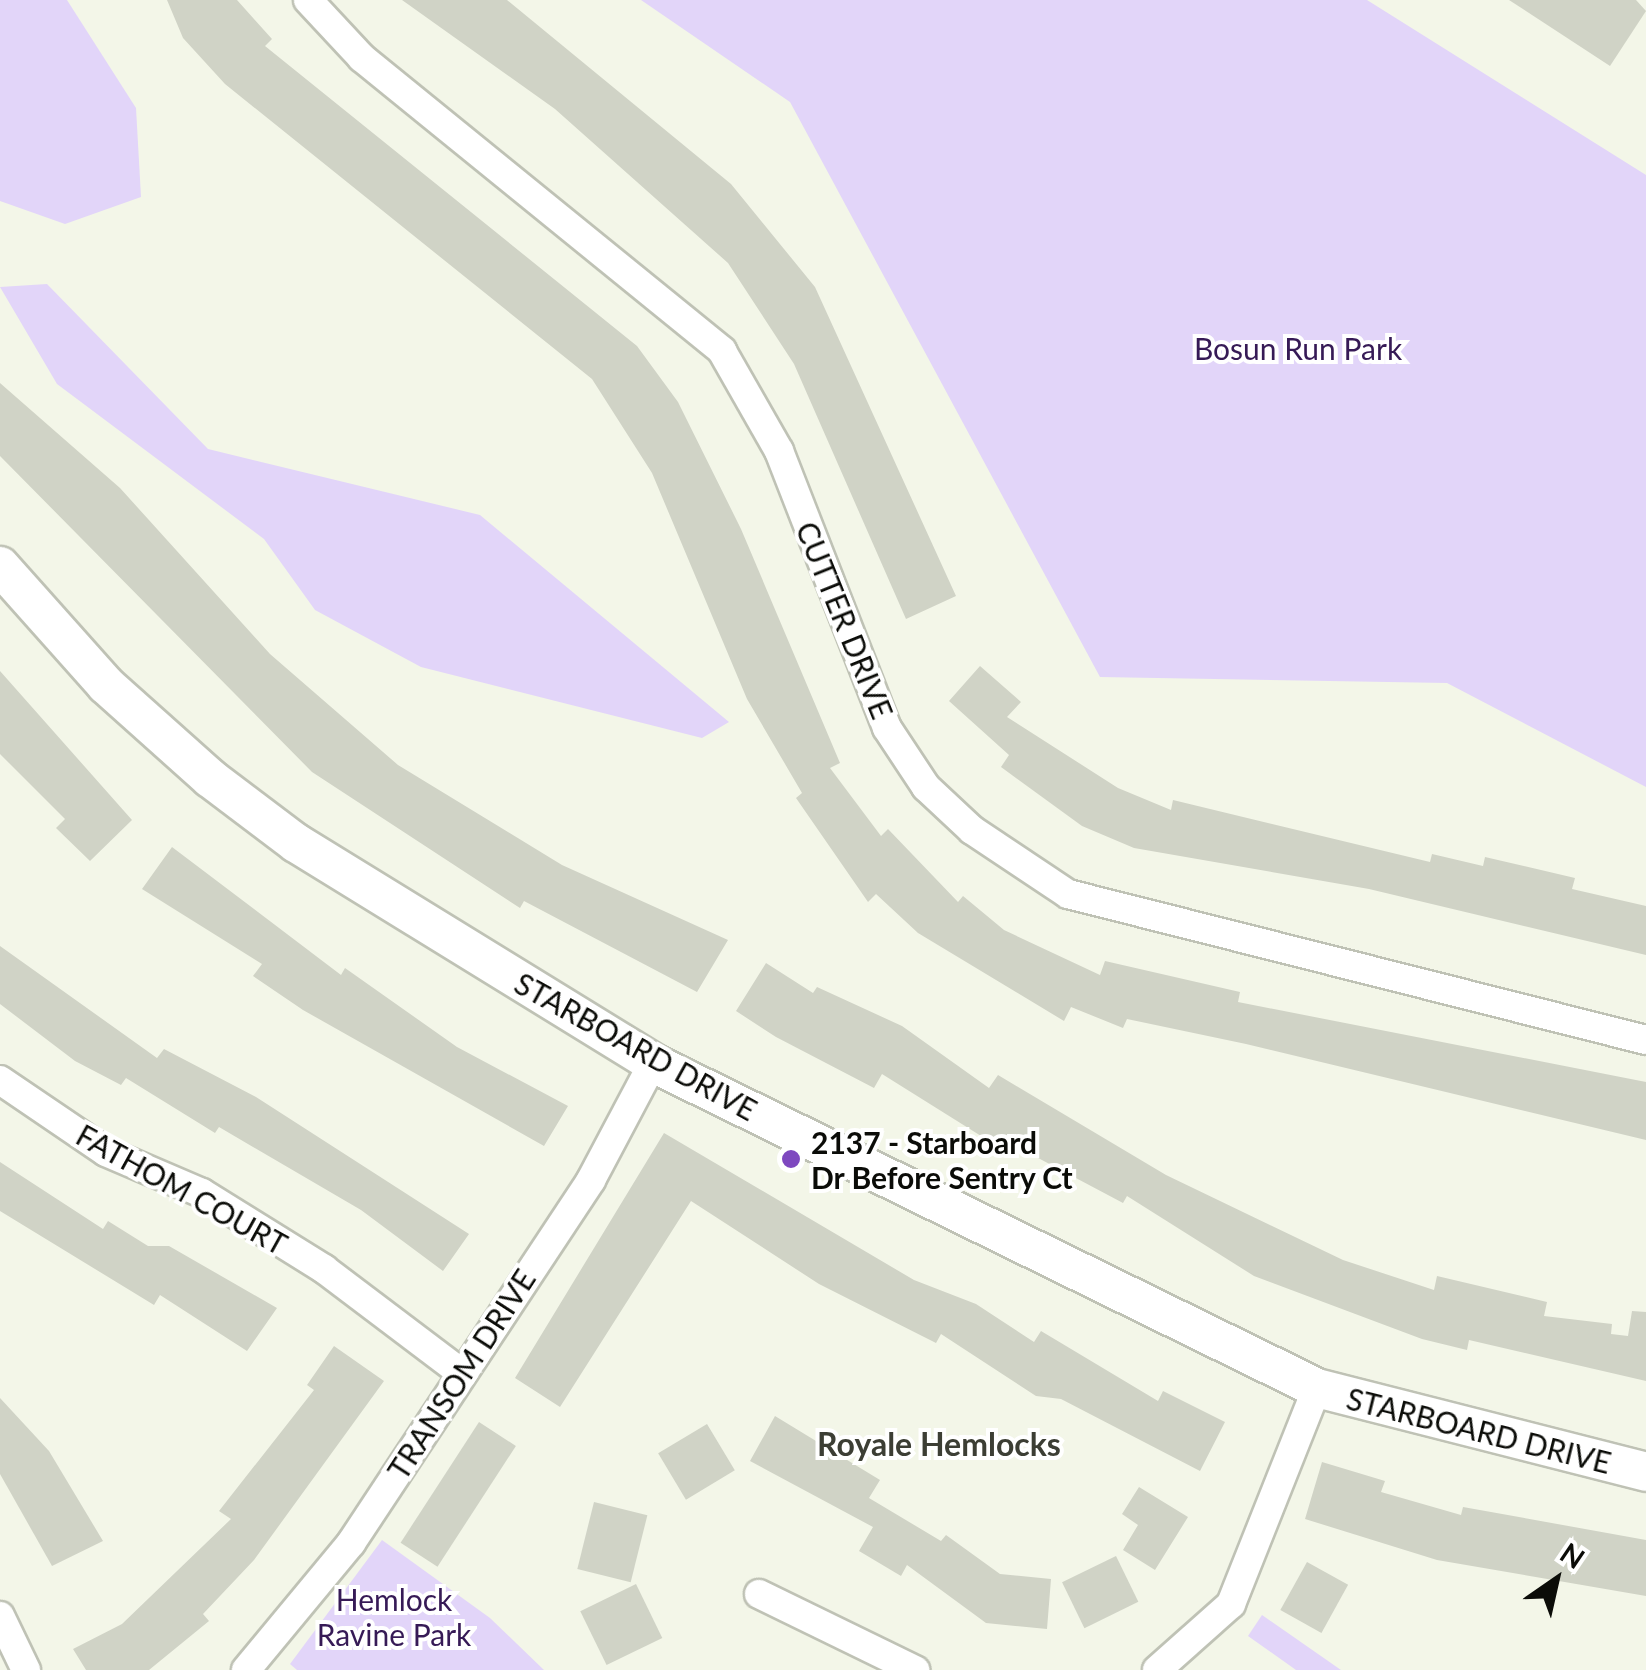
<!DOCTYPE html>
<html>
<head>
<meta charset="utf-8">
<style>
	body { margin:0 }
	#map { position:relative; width:1646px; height:1670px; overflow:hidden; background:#f3f6e8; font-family:Lato,sans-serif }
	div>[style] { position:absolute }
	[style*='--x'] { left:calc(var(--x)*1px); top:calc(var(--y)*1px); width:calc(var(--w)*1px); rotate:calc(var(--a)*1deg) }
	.green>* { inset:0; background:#e2d5f9 }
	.building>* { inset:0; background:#d0d3c6; transform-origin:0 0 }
	.roads { filter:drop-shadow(2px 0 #bfc2b5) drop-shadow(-2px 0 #bfc2b5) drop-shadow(0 2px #bfc2b5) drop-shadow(0 -2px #bfc2b5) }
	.street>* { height:28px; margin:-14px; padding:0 14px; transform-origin:14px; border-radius:14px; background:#fff }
	.secondary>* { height:38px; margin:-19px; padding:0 19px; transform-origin:19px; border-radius:19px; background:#fff }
	.dots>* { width:28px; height:28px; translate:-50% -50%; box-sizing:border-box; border:5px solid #fff; border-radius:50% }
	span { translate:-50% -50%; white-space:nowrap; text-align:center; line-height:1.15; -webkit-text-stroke:8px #fff; paint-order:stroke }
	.park-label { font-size:30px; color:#361a56 }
	.street-label { font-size:30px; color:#0b0c08 }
	.poi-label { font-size:30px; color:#0b0c08; font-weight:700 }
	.left { translate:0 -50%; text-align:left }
	.neighbourhood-label { font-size:32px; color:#3c3e34; font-weight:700 }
	.north { position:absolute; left:1506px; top:1530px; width:100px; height:100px; -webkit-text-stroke:8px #fff; paint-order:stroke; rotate:34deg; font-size:28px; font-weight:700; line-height:40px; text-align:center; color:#0b0c08 }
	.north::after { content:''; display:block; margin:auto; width:35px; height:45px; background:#0b0c08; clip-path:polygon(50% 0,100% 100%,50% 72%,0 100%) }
</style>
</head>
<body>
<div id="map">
	<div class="green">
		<div style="clip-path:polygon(0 0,67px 0,136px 108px,141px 197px,65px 224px,0 201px)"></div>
		<div style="clip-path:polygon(641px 0,1367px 0,1646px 175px,1646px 787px,1447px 683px,1100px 677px,790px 102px)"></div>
		<div style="clip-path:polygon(47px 284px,208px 449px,480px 515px,729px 722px,702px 738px,421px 667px,315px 610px,264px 539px,57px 384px,0 287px)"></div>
		<div style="clip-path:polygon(382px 1540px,490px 1618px,544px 1670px,297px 1670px,290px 1664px)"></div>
		<div style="clip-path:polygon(1262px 1615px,1341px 1670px,1296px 1670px,1248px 1636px)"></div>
	</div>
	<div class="building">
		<div style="clip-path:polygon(167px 0,237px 0,272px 39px,265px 46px,637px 346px,678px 402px,741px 529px,840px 763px,830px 768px,881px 836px,888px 829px,958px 902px,963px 896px,1004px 930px,1100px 975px,1105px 961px,1240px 992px,1238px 1002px,1646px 1082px,1646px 1140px,1246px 1044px,1127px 1019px,1123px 1028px,1071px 1007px,1064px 1021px,918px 933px,876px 894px,868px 902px,796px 798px,802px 793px,747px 699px,652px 473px,592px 379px,225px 84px,183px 38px)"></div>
		<div style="clip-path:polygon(402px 0,507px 0,731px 184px,815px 287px,956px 596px,906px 619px,794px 364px,728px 263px,555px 109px)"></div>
		<div style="clip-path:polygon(1509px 0,1636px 0,1646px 11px,1610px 66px)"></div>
		<div style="clip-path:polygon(0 383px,120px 488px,270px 654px,398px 765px,562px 865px,728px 940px,697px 992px,524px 901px,520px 908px,312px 772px,0 456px)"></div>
		<div style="clip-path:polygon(980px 666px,1021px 702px,1007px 717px,1118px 788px,1171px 810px,1173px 800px,1430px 862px,1432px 854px,1483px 866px,1485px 857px,1575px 878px,1572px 889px,1646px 906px,1646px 955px,1369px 889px,1134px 848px,1082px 826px,1001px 767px,1009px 755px,949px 701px)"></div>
		<div style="clip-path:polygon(0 671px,132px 820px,90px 861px,56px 828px,65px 819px,0 754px)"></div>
		<div style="clip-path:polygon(172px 847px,341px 975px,345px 968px,457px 1047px,568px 1106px,544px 1146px,303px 1010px,253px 976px,262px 964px,142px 889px)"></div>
		<div style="clip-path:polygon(0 946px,157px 1058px,164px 1049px,256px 1097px,469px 1234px,443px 1271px,361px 1210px,219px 1127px,215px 1133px,126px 1078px,121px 1085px,75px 1061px,0 1004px)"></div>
		<div style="clip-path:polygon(766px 963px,813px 993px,817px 987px,902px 1026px,989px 1088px,998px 1075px,1166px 1175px,1343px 1260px,1434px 1290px,1437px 1276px,1547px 1302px,1544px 1316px,1612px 1324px,1611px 1334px,1628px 1336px,1632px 1311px,1646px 1312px,1646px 1381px,1469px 1340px,1467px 1350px,1422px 1339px,1254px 1276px,1127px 1196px,1123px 1203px,1010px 1143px,1005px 1151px,882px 1074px,874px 1088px,776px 1037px,736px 1011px)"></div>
		<div style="clip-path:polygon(664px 1133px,914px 1280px,976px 1304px,1034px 1342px,1041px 1331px,1158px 1401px,1163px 1391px,1225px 1422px,1200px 1471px,1061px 1399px,1036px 1396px,941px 1334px,936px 1343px,819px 1284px,691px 1201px,560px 1407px,515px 1378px)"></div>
		<div style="clip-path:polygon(0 1162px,103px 1229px,108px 1221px,148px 1246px,169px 1246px,277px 1308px,247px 1351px,160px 1295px,154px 1305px,0 1211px)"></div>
		<div style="clip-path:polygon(334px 1346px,384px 1381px,254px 1560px,203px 1614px,209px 1621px,149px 1670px,86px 1670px,73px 1649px,122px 1624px,231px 1519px,219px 1511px,314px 1390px,307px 1385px)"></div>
		<div style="clip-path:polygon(0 1398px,49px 1451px,103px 1541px,52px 1566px,0 1474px)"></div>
		<div style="clip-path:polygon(775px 1416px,880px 1480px,869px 1498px,941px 1541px,946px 1535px,1000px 1574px,1051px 1579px,1047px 1629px,986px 1623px,907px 1565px,901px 1576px,859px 1551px,873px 1527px,750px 1461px)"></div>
		<div style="left:479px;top:1422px;width:44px;height:144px;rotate:33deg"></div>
		<div style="left:707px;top:1424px;width:54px;height:57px;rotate:59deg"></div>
		<div style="clip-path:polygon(1322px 1462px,1385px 1481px,1381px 1492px,1461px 1515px,1463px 1507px,1646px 1540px,1646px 1596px,1437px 1560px,1305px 1519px)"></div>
		<div style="clip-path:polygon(1139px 1487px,1188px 1517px,1155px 1570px,1123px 1550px,1138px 1525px,1122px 1514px)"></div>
		<div style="left:594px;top:1502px;width:55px;height:69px;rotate:14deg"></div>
		<div style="left:1116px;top:1556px;width:51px;height:60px;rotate:64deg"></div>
		<div style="left:1307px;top:1562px;width:47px;height:55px;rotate:29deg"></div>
		<div style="left:636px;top:1584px;width:60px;height:62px;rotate:64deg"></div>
	</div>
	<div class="roads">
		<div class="street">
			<div style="--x:308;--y:0;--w:79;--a:47"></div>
			<div style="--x:362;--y:58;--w:464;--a:39.1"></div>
			<div style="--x:722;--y:351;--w:115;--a:60.3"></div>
			<div style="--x:779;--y:451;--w:297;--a:68.7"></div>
			<div style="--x:887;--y:728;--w:71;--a:56.5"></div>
			<div style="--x:926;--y:787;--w:63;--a:43.1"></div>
			<div style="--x:972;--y:830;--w:115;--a:33.7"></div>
			<div style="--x:1068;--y:894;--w:596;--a:14.18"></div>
			<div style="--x:0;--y:1080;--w:128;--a:34.2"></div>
			<div style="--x:106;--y:1152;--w:104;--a:23.1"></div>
			<div style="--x:202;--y:1193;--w:144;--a:31.9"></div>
			<div style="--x:324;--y:1269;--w:169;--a:37.1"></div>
			<div style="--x:759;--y:1594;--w:174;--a:26"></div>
			<div style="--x:0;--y:1616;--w:60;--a:64.3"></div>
			<div style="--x:246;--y:1670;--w:165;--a:-50.4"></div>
			<div style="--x:351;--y:1543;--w:435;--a:-56.5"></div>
			<div style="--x:591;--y:1180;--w:132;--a:-62.1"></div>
			<div style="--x:1157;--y:1670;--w:99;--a:-41.7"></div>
			<div style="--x:1231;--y:1604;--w:232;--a:-68.3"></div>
		</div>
		<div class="secondary">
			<div style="--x:0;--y:566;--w:159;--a:48.3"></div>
			<div style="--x:106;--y:685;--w:140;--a:41.8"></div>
			<div style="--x:210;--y:778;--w:108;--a:37.1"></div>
			<div style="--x:296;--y:843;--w:419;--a:31.6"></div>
			<div style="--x:653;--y:1063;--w:739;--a:26.08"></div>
			<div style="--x:1317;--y:1388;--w:340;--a:14.3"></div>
		</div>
	</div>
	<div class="dots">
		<div style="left:791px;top:1159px;background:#7e48bf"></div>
	</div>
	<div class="park-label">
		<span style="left:1298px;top:348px">Bosun Run Park</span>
		<span style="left:394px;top:1616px">Hemlock<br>Ravine Park</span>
	</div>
	<div class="street-label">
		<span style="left:845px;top:620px;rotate:68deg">CUTTER DRIVE</span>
		<span style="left:636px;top:1046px;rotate:29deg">STARBOARD DRIVE</span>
		<span style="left:182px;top:1189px;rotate:29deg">FATHOM COURT</span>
		<span style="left:461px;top:1374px;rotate:-57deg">TRANSOM DRIVE</span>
		<span style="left:1479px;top:1430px;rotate:14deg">STARBOARD DRIVE</span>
	</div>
	<div class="poi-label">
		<span class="left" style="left:811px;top:1159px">2137 - Starboard<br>Dr Before Sentry Ct</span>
	</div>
	<div class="neighbourhood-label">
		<span style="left:939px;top:1444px">Royale Hemlocks</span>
	</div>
	<div class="north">N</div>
</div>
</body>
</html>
